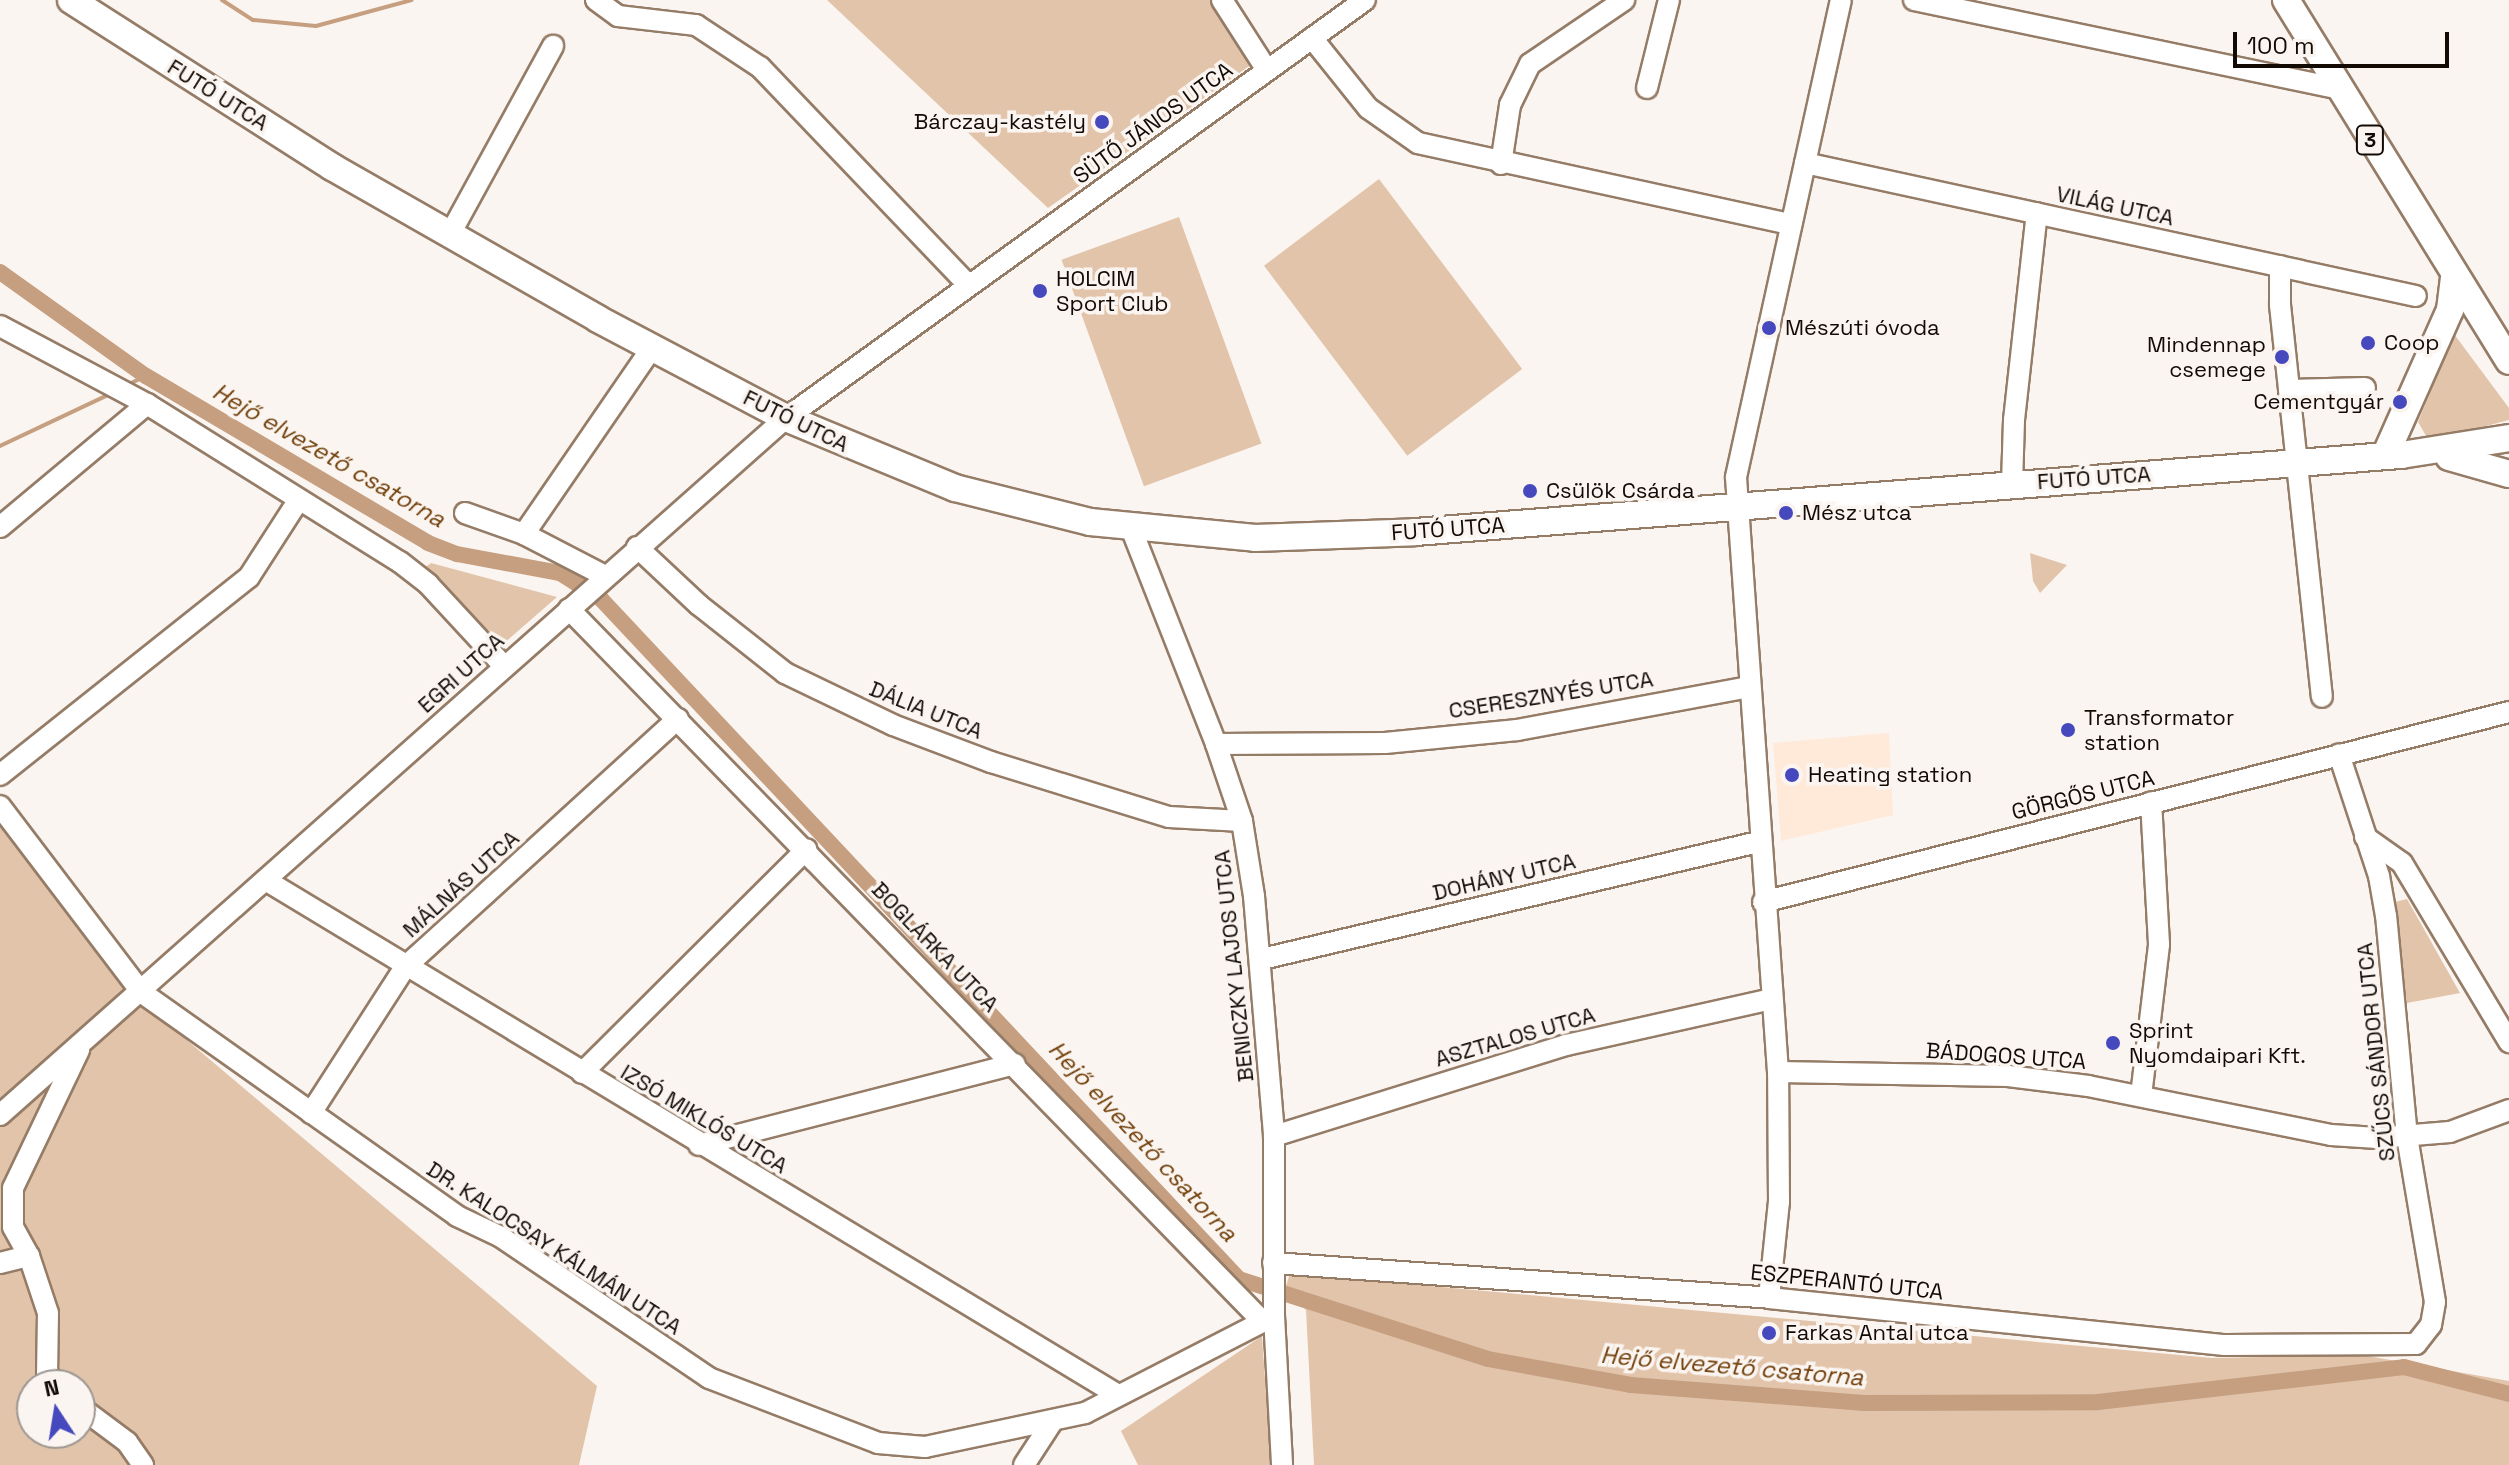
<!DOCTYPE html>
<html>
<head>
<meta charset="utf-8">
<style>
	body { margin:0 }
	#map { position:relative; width:2509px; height:1465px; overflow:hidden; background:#fbf5f1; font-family:"Space Grotesk",sans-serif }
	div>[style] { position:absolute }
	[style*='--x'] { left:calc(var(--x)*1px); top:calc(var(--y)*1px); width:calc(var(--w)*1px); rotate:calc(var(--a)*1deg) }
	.built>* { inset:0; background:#ffead9 }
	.green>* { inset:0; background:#e2c4ab; transform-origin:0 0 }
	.stream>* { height:4px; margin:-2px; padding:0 2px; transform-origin:2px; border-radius:2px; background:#c59f80 }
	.canal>* { height:16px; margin:-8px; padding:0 8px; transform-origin:8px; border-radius:8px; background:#c59f80 }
	.roads { filter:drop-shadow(2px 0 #957c67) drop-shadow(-2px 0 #957c67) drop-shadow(0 2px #957c67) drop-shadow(0 -2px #957c67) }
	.minor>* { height:20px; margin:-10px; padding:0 10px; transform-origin:10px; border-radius:10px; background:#fff }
	.major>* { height:26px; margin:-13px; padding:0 13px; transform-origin:13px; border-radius:13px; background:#fff }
	.dots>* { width:22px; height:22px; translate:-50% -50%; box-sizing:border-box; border:4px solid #fbf5f1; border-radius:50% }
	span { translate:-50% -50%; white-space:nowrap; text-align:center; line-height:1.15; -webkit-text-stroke:7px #fbf5f1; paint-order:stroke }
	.shield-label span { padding:2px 6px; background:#fbf5f1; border:2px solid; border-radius:6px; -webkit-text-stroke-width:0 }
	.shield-label { font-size:20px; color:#130a04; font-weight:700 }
	.street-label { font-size:22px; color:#130a04 }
	.poi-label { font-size:22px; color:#130a04 }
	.right { translate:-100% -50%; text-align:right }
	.left { translate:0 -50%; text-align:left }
	.water-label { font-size:24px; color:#72400b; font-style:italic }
	.north { position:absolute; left:16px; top:1369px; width:80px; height:80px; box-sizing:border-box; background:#fbf5f1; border:2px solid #9e9792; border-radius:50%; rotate:348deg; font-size:22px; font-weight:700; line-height:32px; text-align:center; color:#130a04 }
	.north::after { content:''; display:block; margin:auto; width:28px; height:36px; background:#4648be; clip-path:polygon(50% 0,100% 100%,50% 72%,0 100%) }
	.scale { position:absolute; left:2233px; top:32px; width:216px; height:36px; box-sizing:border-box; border:4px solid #130a04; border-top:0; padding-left:10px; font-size:24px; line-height:28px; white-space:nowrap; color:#130a04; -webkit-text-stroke:6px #fbf5f1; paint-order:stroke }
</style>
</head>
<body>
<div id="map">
	<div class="built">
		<div style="clip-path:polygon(1889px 733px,1893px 815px,1781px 841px,1773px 743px)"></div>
	</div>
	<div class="green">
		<div style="clip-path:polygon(827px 0,1221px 0,1255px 62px,1048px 208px)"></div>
		<div style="left:1379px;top:179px;width:238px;height:144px;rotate:53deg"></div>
		<div style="left:1179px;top:217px;width:241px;height:125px;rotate:70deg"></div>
		<div style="clip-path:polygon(2454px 334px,2509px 408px,2509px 420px,2429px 441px,2418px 422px)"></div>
		<div style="clip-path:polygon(2030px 553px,2067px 565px,2040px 593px,2033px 581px)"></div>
		<div style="clip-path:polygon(431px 563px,557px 597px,503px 644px,423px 569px)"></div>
		<div style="clip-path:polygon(evenodd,0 818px,116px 971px,169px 1025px,597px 1386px,579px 1465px,0 1465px,0 818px,32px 1385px,80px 1385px,80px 1433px,32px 1433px,32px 1385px)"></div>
		<div style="clip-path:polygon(2407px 899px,2460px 993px,2407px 1003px,2391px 903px)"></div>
		<div style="clip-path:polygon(1290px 1273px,2212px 1358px,2362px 1355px,2509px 1381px,2509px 1465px,1314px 1465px,1306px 1310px,1285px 1289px)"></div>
		<div style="clip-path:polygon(1262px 1336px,1271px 1465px,1138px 1465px,1121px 1431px)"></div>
	</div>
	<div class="stream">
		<div style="--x:222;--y:0;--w:37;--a:33"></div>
		<div style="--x:253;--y:20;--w:63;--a:5.4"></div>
		<div style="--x:316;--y:26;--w:99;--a:-15.2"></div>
		<div style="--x:131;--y:383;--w:17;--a:-25"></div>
		<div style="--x:0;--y:446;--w:122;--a:-25.3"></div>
	</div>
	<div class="canal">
		<div style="--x:0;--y:272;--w:179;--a:35.5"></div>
		<div style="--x:146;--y:376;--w:328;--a:30.6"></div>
		<div style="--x:428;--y:543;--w:31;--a:21"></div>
		<div style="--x:457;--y:554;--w:105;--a:10.5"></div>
		<div style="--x:560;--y:573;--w:49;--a:32.4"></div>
		<div style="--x:601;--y:599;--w:932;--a:46.83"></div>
		<div style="--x:1239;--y:1279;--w:262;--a:17.8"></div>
		<div style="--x:1488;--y:1359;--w:145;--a:10.3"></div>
		<div style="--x:1631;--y:1385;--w:234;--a:4.4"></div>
		<div style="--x:1864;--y:1403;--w:234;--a:-0.2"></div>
		<div style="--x:2098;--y:1402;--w:308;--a:-6.5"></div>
		<div style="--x:2404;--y:1367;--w:108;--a:14.4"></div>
	</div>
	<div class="roads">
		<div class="minor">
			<div style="--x:596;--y:0;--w:27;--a:36"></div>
			<div style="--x:618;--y:16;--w:79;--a:6.6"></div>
			<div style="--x:696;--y:25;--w:77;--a:33.3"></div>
			<div style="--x:760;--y:67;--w:301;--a:46.3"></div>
			<div style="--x:1222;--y:0;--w:83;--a:57.3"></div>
			<div style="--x:1914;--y:0;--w:434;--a:11.8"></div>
			<div style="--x:1312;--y:38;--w:90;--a:51.3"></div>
			<div style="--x:1368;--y:108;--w:61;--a:35"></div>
			<div style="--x:1418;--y:143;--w:382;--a:12.3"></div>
			<div style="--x:1647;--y:88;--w:91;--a:-76"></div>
			<div style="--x:1805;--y:163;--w:625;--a:12.28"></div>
			<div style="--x:1501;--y:164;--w:60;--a:-81.3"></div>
			<div style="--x:1510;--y:105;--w:46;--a:-64"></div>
			<div style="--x:1530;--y:64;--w:114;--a:-34.2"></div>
			<div style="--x:449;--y:236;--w:217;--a:-61.3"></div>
			<div style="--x:2280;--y:266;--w:39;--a:90"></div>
			<div style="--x:2280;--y:305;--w:394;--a:83.9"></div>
			<div style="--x:0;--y:326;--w:166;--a:28"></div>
			<div style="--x:147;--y:404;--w:298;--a:32"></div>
			<div style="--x:400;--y:562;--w:36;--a:38"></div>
			<div style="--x:428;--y:584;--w:112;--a:47.2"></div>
			<div style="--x:2289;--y:390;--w:76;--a:-1.5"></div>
			<div style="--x:2012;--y:484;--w:64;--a:-88.2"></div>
			<div style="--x:2014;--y:420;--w:208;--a:-83.7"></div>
			<div style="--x:465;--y:513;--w:63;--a:19.6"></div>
			<div style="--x:524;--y:534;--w:89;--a:27.4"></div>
			<div style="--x:0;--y:527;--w:192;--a:-39.9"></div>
			<div style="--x:1131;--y:528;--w:232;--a:68.5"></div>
			<div style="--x:1216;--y:744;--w:81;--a:71.3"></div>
			<div style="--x:1242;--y:821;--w:76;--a:80.9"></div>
			<div style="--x:1254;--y:896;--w:241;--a:85.2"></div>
			<div style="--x:1274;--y:1136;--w:180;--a:90"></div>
			<div style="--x:1274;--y:1316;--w:149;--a:86.9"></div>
			<div style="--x:524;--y:534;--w:226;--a:-55.5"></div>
			<div style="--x:637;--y:547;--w:85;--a:43.1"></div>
			<div style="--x:699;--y:605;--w:110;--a:38.3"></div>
			<div style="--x:785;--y:673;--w:120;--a:25.7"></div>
			<div style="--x:893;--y:725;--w:105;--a:20.7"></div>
			<div style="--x:991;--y:762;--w:186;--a:17.2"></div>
			<div style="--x:1169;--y:817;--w:73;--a:3.1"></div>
			<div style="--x:569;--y:609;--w:995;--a:45.77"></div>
			<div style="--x:1216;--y:744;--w:169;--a:-0.3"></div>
			<div style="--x:1385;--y:743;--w:133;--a:-5.6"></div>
			<div style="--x:1517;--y:730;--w:235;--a:-10.5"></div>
			<div style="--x:0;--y:775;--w:318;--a:-38.5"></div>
			<div style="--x:249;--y:577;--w:90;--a:-57.2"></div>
			<div style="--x:0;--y:806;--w:233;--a:52.8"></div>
			<div style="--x:141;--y:992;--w:387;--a:35.3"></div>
			<div style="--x:457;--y:1216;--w:49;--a:25.5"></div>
			<div style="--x:501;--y:1237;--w:251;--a:34.1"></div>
			<div style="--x:709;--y:1378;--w:181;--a:21"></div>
			<div style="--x:878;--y:1443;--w:47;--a:4.9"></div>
			<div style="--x:925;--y:1447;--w:164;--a:-12"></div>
			<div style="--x:1085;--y:1413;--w:212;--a:-27.2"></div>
			<div style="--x:2365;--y:837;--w:45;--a:35.1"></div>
			<div style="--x:2402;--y:863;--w:209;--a:59.1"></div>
			<div style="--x:267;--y:881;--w:994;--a:31.13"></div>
			<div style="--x:1763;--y:902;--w:770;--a:-14.29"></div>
			<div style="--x:1262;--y:959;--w:510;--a:-13.27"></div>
			<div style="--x:1778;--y:1072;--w:230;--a:1"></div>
			<div style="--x:2008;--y:1076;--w:81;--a:7.1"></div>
			<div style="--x:2088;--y:1086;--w:248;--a:11.4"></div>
			<div style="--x:2331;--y:1135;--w:46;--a:3.7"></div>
			<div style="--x:2377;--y:1138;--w:73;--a:-4.7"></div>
			<div style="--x:2450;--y:1132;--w:63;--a:-20.4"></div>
			<div style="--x:582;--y:1073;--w:317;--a:-44.9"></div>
			<div style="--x:2141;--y:1096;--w:153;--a:-83.2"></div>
			<div style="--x:2159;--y:944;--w:142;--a:-93.2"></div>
			<div style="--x:311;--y:1113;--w:174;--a:-57.2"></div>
			<div style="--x:405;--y:967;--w:369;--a:-42.3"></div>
			<div style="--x:0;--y:1115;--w:1051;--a:-41.57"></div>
			<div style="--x:786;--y:418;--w:714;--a:-35.83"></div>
			<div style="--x:1274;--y:1136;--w:306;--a:-17.3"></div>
			<div style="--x:1566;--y:1045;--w:211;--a:-12.6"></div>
			<div style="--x:699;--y:1145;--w:326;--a:-14.4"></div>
			<div style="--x:29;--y:1256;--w:60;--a:71.6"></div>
			<div style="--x:48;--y:1313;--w:61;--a:90.9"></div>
			<div style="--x:47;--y:1374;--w:16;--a:45"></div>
			<div style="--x:0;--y:1263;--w:30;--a:-14"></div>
			<div style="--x:29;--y:1256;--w:33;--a:-119"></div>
			<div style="--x:13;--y:1227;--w:39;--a:-90"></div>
			<div style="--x:13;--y:1188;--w:153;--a:-64.4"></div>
			<div style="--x:1273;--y:1263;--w:497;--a:4"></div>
			<div style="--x:1769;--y:1298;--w:458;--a:5.9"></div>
			<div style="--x:2225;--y:1345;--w:191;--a:-0.3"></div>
			<div style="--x:2416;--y:1344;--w:24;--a:-52"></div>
			<div style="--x:2431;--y:1325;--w:23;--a:-80"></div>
			<div style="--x:2435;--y:1302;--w:167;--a:-99.6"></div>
			<div style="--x:2407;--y:1137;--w:222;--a:-95.4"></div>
			<div style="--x:2386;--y:916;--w:41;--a:-99.9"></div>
			<div style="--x:2379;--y:876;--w:128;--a:-108.2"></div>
			<div style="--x:1769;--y:1298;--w:97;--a:-84.1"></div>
			<div style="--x:1779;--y:1202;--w:130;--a:-90.4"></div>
			<div style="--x:1778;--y:1072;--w:596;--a:-94.04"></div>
			<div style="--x:1736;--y:477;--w:488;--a:-77.6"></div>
			<div style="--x:80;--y:1407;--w:59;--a:36.7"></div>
			<div style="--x:127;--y:1442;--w:28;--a:55"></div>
			<div style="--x:1024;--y:1465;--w:51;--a:-56.9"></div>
		</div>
		<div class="major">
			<div style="--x:71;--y:0;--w:310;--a:32.6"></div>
			<div style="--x:332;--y:167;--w:306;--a:29.7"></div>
			<div style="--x:598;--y:319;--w:212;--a:27.8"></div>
			<div style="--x:786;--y:418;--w:183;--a:22.5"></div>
			<div style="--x:955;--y:488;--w:139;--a:14.1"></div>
			<div style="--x:1090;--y:522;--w:166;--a:5.5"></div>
			<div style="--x:1255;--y:538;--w:160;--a:-2.1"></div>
			<div style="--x:1415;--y:532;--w:989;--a:-4.47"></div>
			<div style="--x:2401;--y:455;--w:109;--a:-8.9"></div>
			<div style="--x:2286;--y:0;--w:424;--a:58.3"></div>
			<div style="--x:2385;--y:456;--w:160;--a:-66"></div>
			<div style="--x:2450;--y:310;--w:31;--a:-83"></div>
			<div style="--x:2449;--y:457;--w:62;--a:15.8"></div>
		</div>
	</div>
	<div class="dots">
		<div style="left:1102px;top:122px;background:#4648be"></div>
		<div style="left:1040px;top:291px;background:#4648be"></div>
		<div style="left:1769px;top:328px;background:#4648be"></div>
		<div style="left:2368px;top:343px;background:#4648be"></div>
		<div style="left:2282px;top:357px;background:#4648be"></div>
		<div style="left:2400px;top:402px;background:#4648be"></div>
		<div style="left:1530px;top:491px;background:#4648be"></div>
		<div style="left:1786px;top:513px;background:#4648be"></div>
		<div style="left:2068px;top:730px;background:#4648be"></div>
		<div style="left:1792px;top:775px;background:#4648be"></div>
		<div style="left:2113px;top:1043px;background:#4648be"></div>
		<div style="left:1769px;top:1333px;background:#4648be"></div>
	</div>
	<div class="shield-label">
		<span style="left:2370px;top:140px">3</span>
	</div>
	<div class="street-label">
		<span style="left:218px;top:95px;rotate:32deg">FUTÓ UTCA</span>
		<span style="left:1153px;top:123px;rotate:-36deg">SÜTŐ JÁNOS UTCA</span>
		<span style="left:2115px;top:206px;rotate:12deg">VILÁG UTCA</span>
		<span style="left:796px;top:421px;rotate:26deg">FUTÓ UTCA</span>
		<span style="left:2094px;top:478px;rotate:-4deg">FUTÓ UTCA</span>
		<span style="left:1448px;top:529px;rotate:-4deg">FUTÓ UTCA</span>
		<span style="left:461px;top:673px;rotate:-42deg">EGRI UTCA</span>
		<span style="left:1551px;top:695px;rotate:-9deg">CSERESZNYÉS UTCA</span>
		<span style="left:926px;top:710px;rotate:22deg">DÁLIA UTCA</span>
		<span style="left:2083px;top:795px;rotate:-14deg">GÖRGŐS UTCA</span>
		<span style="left:1504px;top:877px;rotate:-13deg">DOHÁNY UTCA</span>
		<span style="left:461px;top:884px;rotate:-42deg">MÁLNÁS UTCA</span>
		<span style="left:935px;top:947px;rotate:46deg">BOGLÁRKA UTCA</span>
		<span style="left:1234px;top:966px;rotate:-96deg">BENICZKY LAJOS UTCA</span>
		<span style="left:1515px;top:1037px;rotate:-16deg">ASZTALOS UTCA</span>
		<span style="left:2376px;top:1052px;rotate:-96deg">SZŰCS SÁNDOR UTCA</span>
		<span style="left:2006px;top:1056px;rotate:4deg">BÁDOGOS UTCA</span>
		<span style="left:704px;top:1119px;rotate:31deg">IZSÓ MIKLÓS UTCA</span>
		<span style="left:554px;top:1248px;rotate:33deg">DR. KALOCSAY KÁLMÁN UTCA</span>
		<span style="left:1847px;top:1282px;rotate:6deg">ESZPERANTÓ UTCA</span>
	</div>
	<div class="poi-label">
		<span class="right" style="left:1086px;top:122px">Bárczay-kastély</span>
		<span class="left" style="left:1056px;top:291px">HOLCIM<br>Sport Club</span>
		<span class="left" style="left:1785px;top:328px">Mészúti óvoda</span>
		<span class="left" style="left:2384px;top:343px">Coop</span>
		<span class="right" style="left:2266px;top:357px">Mindennap<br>csemege</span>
		<span class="right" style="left:2384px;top:402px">Cementgyár</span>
		<span class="left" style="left:1546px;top:491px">Csülök Csárda</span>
		<span class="left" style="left:1802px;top:513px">Mész utca</span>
		<span class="left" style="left:2084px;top:730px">Transformator<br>station</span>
		<span class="left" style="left:1808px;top:775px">Heating station</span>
		<span class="left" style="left:2129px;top:1043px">Sprint<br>Nyomdaipari Kft.</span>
		<span class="left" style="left:1785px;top:1333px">Farkas Antal utca</span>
	</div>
	<div class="water-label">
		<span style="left:329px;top:455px;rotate:30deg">Hejő elvezető csatorna</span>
		<span style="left:1143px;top:1141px;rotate:47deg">Hejő elvezető csatorna</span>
		<span style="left:1732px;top:1366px;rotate:5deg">Hejő elvezető csatorna</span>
	</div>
	<div class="north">N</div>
	<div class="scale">100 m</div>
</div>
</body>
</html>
